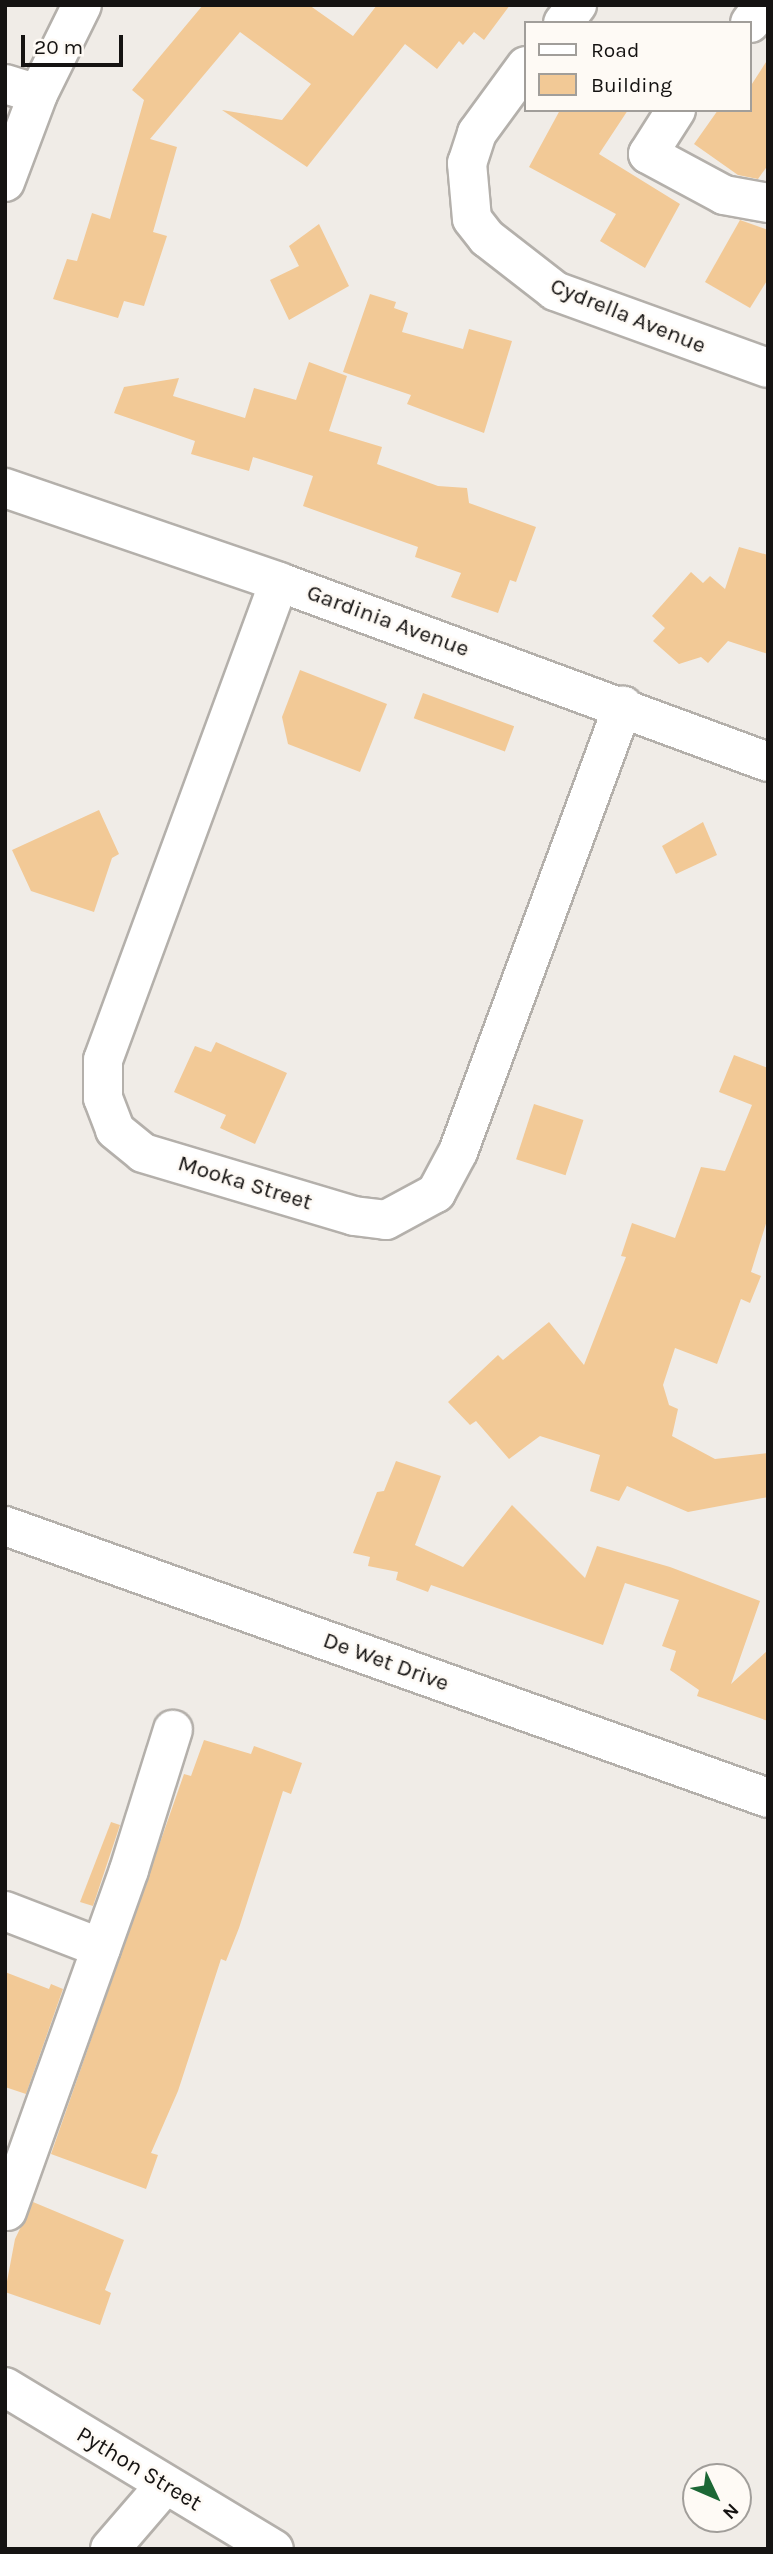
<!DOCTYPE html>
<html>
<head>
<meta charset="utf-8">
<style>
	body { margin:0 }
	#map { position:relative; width:773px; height:2554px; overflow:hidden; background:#f0ece7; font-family:Karla,sans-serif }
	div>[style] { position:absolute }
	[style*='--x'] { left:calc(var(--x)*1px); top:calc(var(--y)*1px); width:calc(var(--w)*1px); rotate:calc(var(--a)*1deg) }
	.building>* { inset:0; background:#f2c996; transform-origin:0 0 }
	.roads { filter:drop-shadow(2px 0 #b4b0ab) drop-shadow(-2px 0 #b4b0ab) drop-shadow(0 2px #b4b0ab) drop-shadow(0 -2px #b4b0ab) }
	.minor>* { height:38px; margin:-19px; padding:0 19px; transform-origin:19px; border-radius:19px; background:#fff }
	span { translate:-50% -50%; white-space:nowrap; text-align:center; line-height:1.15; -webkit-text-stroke:5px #fefaf5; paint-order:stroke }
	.street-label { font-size:23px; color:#151312 }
	.frame { position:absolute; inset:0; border:7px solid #151312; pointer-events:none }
	.legend { position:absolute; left:524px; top:21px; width:228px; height:91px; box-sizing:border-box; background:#fefaf5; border:2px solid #a19e9a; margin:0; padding:9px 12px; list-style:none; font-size:21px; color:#151312 }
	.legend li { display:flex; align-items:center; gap:14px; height:35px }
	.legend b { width:35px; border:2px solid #a19e9a }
	.north { position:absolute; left:682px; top:2463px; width:70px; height:70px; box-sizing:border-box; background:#fefaf5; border:2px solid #a19e9a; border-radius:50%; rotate:134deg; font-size:19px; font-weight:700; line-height:28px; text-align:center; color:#151312 }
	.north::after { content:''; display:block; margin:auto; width:24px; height:32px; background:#1c6735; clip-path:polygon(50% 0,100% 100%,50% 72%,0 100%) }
	.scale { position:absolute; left:21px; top:35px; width:102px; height:32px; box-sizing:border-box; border:4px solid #151312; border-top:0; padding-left:9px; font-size:21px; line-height:24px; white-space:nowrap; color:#151312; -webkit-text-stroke:5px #fefaf5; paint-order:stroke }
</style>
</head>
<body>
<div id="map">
	<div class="building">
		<div style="clip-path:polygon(203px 5px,309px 5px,353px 36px,377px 5px,510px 5px,484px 40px,474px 32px,463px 45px,459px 41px,437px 69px,405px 44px,307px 167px,222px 110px,282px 120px,311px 84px,240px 32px,150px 139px,177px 147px,153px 232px,167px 236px,144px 306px,124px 301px,118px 318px,53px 299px,67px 259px,77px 261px,92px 213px,110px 219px,144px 100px,132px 90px)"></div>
		<div style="clip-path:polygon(768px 59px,768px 165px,758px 179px,738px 175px,694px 144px,718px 110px,750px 110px,750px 87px)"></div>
		<div style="clip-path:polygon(560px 110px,628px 110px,599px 154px,680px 204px,645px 268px,600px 241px,616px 214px,529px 167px)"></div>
		<div style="clip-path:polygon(740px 220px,768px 230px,768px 279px,750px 308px,705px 282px)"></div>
		<div style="clip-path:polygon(319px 224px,349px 286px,289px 320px,270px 280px,299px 266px,289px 246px)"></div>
		<div style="clip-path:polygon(370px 294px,396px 302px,394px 308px,408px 313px,402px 332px,463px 349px,469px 329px,512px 341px,484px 433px,407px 404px,411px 395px,343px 372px)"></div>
		<div style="clip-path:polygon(309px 362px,347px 376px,329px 431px,382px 447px,377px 464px,438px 486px,467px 488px,469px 503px,536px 527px,516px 582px,510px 580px,498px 613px,451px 597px,461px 573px,415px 557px,418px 547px,303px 506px,313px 476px,253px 457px,249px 471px,191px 454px,195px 441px,114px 413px,124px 387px,179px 378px,173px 396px,245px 418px,254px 388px,296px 400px)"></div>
		<div style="clip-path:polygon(739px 547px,768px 555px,768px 654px,728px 641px,708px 663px,701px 657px,679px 664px,653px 641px,665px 628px,652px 616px,691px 572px,703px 583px,710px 576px,725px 589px)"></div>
		<div style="clip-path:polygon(300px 670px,387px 704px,360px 772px,288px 744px,282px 717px)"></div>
		<div style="left:423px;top:693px;width:97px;height:27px;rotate:20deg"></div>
		<div style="clip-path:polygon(99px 810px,119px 854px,112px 858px,94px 912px,31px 891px,12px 850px)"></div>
		<div style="clip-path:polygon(703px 822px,717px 855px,676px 874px,662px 846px)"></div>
		<div style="clip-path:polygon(216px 1042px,287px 1073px,255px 1144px,220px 1128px,226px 1115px,174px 1092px,195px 1046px,211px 1052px)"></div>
		<div style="clip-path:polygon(734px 1055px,768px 1068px,768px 1217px,751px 1272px,761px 1276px,750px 1303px,741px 1299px,717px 1364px,675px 1348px,663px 1385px,669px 1405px,678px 1409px,672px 1436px,715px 1459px,768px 1453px,768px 1497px,688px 1512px,627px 1486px,619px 1501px,590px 1491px,600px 1455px,540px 1436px,509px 1459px,476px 1421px,470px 1425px,448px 1402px,498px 1355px,503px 1360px,549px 1322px,584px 1365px,626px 1257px,621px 1256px,632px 1223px,675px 1238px,701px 1167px,725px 1171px,752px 1105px,719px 1092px)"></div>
		<div style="left:534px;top:1104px;width:52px;height:58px;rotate:18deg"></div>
		<div style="clip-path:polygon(396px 1461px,441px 1476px,415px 1545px,463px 1567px,512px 1505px,585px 1578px,597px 1546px,670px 1567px,760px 1601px,731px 1684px,768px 1650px,768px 1721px,697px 1696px,699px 1690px,670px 1670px,676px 1651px,662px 1646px,679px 1600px,625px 1583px,603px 1645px,431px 1585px,428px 1592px,396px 1580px,398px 1572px,368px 1566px,370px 1557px,353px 1553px,377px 1492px,384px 1491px)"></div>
		<div style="clip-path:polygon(204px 1740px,251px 1754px,254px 1746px,302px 1763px,291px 1794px,283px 1791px,239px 1928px,226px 1961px,221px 1959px,178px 2091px,151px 2153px,158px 2155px,146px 2189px,51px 2154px,184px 1774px,191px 1776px)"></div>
		<div style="clip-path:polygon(111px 1822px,120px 1825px,93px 1906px,80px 1902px)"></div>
		<div style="clip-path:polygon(5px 1972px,49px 1989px,51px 1984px,63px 1989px,26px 2094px,5px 2087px)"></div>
		<div style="clip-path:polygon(33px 2202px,124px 2240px,105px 2290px,111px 2293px,100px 2325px,5px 2292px,15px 2239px)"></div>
	</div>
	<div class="roads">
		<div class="minor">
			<div style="--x:563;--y:23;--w:23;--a:-52"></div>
			<div style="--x:750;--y:23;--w:22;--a:-54"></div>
			<div style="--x:526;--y:66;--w:83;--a:126.2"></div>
			<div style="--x:477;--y:133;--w:32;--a:108"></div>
			<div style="--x:467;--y:163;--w:56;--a:84.9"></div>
			<div style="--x:472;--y:219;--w:24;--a:52"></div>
			<div style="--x:487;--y:238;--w:86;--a:37.9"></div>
			<div style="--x:555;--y:291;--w:226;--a:19.9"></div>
			<div style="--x:5;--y:84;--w:34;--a:17"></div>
			<div style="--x:676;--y:110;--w:52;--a:122.5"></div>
			<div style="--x:648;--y:154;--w:86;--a:28.3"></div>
			<div style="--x:724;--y:195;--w:45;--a:10.3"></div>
			<div style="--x:5;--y:182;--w:94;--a:-69.4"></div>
			<div style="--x:38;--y:94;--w:99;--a:-63.7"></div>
			<div style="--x:5;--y:488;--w:290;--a:18.9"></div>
			<div style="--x:279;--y:582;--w:521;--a:20.21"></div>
			<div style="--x:279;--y:582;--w:509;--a:110.21"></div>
			<div style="--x:103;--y:1060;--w:38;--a:90"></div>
			<div style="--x:103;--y:1098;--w:34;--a:69"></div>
			<div style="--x:115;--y:1130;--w:36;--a:39"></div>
			<div style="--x:143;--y:1153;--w:220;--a:16.6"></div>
			<div style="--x:354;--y:1216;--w:32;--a:7"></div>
			<div style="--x:386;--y:1220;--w:57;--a:-28.4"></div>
			<div style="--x:436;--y:1193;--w:47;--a:-61.8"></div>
			<div style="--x:458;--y:1152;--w:476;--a:-69.7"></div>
			<div style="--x:5;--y:1526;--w:810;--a:19.62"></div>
			<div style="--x:5;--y:1911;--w:103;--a:21.1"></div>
			<div style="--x:7;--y:2211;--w:362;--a:-70.3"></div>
			<div style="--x:129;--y:1870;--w:147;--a:-72.6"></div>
			<div style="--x:5;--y:2387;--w:314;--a:31.1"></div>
			<div style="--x:110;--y:2549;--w:84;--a:-49.3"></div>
		</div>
	</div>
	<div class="street-label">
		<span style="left:628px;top:316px;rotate:22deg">Cydrella Avenue</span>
		<span style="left:388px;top:621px;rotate:20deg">Gardinia Avenue</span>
		<span style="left:245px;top:1183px;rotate:17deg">Mooka Street</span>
		<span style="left:386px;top:1662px;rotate:20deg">De Wet Drive</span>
		<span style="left:139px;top:2469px;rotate:31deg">Python Street</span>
	</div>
	<div class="frame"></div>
	<ul class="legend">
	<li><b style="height:9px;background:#fff"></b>Road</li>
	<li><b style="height:19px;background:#f2c996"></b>Building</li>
	</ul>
	<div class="north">N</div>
	<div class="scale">20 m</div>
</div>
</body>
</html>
